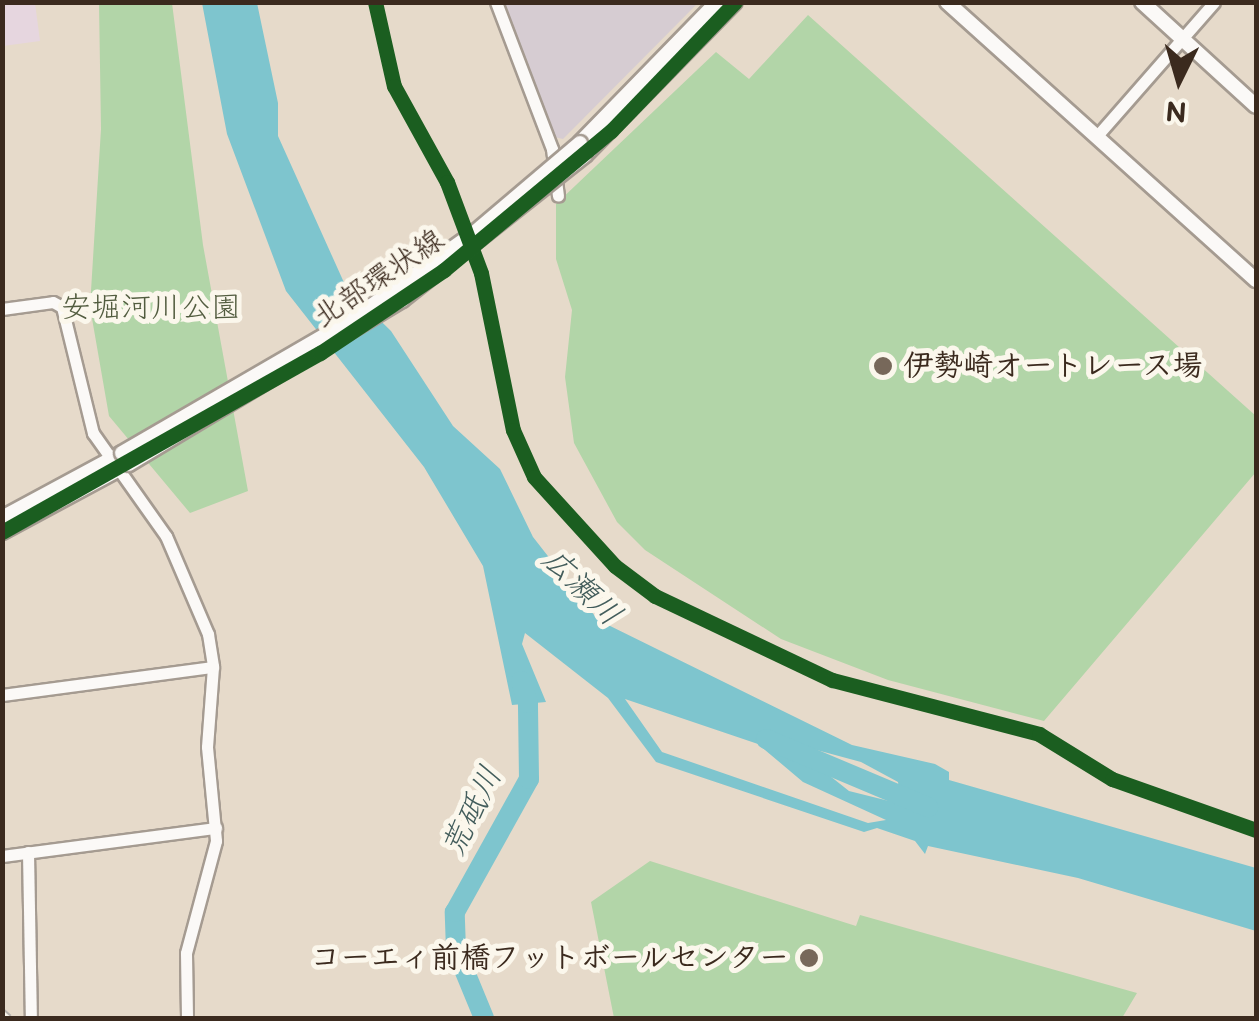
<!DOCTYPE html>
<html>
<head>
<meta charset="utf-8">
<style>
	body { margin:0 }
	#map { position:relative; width:1259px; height:1021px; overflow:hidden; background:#e6daca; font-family:"Balsamiq Sans","Klee One",sans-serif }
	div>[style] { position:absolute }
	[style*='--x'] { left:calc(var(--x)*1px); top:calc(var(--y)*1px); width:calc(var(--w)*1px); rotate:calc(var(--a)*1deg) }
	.built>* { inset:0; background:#e6d6df }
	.industrial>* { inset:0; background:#d6ccd2 }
	.green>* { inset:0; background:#b2d5a8 }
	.water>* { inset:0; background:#7ec5ce }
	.river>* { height:20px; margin:-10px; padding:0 10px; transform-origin:10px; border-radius:10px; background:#7ec5ce }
	.roads { filter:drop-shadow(2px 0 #a59b91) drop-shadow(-2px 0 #a59b91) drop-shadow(0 2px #a59b91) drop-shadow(0 -2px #a59b91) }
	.minor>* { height:11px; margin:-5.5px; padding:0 5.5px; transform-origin:5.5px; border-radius:5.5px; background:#fbf9f7 }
	.tertiary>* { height:14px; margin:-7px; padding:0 7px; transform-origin:7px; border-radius:7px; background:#fbf9f7 }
	.rail>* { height:8px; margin-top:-4px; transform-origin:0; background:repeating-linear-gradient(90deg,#fbf7ec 0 11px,#b6b2ae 0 22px); box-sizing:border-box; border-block:2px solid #b6b2ae }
	.bridges { filter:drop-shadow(2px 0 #a59b91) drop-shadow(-2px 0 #a59b91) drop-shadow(0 2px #a59b91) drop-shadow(0 -2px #a59b91) }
	.tertiary-bridge>* { height:14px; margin:-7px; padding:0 7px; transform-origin:7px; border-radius:7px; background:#fbf9f7 }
	.cycleway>* { height:15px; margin:-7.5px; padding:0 7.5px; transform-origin:7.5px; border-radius:7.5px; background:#1b5e20 }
	.dots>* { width:28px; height:28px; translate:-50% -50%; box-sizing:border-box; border:5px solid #fbf7ec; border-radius:50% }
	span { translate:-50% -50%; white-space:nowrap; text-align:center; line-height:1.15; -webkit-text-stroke:10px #fbf7ec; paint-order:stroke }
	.street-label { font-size:30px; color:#3b2a1e }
	.park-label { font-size:30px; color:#525c3f }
	.poi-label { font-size:30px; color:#3b2a1e; font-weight:700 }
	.left { translate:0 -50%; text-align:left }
	.right { translate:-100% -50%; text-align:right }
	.water-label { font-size:32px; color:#435d5c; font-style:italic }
	.frame { position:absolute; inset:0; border:5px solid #3b2a1e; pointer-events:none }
	.north { position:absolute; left:1129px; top:30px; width:100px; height:100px; -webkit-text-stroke:8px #fbf7ec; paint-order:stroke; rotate:185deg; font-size:28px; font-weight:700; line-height:40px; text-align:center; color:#3b2a1e }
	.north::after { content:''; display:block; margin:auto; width:35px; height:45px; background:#3b2a1e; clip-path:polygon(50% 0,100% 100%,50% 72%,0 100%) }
</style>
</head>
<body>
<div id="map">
	<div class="built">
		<div style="clip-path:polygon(2px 3px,35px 3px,40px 41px,3px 46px)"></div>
	</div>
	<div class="industrial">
		<div style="clip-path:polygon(500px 3px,698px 3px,563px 139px,554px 137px)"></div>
	</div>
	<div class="green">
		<div style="clip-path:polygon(99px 3px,172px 3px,203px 245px,248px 491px,190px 513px,109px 416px,90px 307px,101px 129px)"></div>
		<div style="clip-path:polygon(808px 15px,1256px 416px,1256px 472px,1044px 721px,888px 680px,781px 639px,645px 550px,617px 522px,574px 443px,565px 377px,572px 310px,556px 259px,556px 204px,716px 52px,749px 79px)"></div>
		<div style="clip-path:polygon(650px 861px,856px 926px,860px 915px,1137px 993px,1122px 1018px,614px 1018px,591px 902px)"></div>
	</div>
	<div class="water">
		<div style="clip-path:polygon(evenodd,202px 3px,257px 3px,278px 103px,278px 136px,346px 287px,391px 331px,453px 426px,500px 469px,533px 537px,598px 620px,852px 745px,935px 764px,949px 772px,949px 780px,1256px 868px,1256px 931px,1078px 878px,928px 846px,925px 854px,915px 841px,877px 828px,864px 832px,656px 762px,608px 698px,525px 633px,522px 644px,546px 702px,512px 705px,483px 566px,424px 467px,286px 291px,227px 134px,202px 3px,625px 699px,758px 744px,803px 782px,886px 820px,868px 823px,662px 752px,625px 699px,202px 3px,787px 742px,861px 762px,898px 782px,901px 804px,849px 791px,787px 742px)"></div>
	</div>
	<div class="river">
		<div style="--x:766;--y:739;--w:176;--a:22.8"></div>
		<div style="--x:484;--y:1018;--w:74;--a:-112.4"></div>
		<div style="--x:456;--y:950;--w:38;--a:-92"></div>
		<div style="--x:455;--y:912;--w:152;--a:-60.9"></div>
		<div style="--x:529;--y:779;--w:76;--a:-90.8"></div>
		<div style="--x:528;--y:703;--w:23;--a:-108"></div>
	</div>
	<div class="roads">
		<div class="minor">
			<div style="--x:496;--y:2;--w:157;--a:69.1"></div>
			<div style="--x:552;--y:149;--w:47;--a:82.7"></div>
			<div style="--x:1096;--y:137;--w:179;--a:-48.8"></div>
			<div style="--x:2;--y:309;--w:51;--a:-7.8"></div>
			<div style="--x:53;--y:302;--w:10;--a:29"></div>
			<div style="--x:62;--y:307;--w:130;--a:76.2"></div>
			<div style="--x:93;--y:433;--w:126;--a:54.7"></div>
			<div style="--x:166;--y:536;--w:107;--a:66.8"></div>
			<div style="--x:208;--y:634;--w:33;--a:81"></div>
			<div style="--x:213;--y:667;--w:80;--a:94.3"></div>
			<div style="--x:207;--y:747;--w:94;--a:84.5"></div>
			<div style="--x:216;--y:841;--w:116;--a:105"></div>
			<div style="--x:186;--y:953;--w:65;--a:89.1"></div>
			<div style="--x:2;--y:695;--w:213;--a:-7.6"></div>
			<div style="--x:28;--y:852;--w:166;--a:89"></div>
			<div style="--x:2;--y:856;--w:216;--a:-7.5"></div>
		</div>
		<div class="tertiary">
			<div style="--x:947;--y:2;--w:416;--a:42"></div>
			<div style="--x:1142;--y:2;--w:154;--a:42.4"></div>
			<div style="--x:580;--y:143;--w:197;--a:-45.8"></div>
			<div style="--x:585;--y:155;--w:214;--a:-45.6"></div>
			<div style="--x:2;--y:518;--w:136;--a:-28.4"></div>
			<div style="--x:2;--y:532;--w:144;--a:-28.2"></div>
		</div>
	</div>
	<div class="rail">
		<div style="--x:2;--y:1012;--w:9;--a:41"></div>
	</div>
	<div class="bridges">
		<div class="tertiary-bridge">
			<div style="--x:122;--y:453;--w:267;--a:-30.1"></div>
			<div style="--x:353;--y:319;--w:148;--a:-35.4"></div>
			<div style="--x:474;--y:233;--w:139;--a:-40.3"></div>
			<div style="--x:129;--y:464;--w:318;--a:-31"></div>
			<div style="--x:402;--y:300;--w:233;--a:-38.4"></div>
		</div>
	</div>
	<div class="cycleway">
		<div style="--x:375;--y:2;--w:86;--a:77.3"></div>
		<div style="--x:394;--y:86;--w:110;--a:61.1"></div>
		<div style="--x:447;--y:182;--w:97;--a:69.5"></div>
		<div style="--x:481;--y:273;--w:160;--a:78.5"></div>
		<div style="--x:513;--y:430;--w:51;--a:65.9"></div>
		<div style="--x:534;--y:477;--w:120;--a:47.7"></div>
		<div style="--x:615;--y:566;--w:50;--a:36.9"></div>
		<div style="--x:655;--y:596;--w:196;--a:25.4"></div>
		<div style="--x:832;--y:680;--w:214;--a:14.6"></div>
		<div style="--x:1039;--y:734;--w:86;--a:31.7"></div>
		<div style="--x:1112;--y:779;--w:153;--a:19.5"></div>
		<div style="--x:2;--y:532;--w:365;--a:-29.4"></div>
		<div style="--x:320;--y:353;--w:149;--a:-33.8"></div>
		<div style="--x:444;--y:270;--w:217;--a:-39.8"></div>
		<div style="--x:611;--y:131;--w:179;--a:-46.1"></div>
	</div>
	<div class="dots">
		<div style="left:883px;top:366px;background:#77685a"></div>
		<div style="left:809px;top:958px;background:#77685a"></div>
	</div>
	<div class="street-label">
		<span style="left:379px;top:279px;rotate:-34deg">北部環状線</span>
	</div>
	<div class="park-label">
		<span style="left:151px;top:308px">安堀河川公園</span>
	</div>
	<div class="poi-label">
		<span class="left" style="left:903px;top:366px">伊勢崎オートレース場</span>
		<span class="right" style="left:789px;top:958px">コーエィ前橋フットボールセンター</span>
	</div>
	<div class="water-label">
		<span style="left:581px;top:588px;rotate:44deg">広瀬川</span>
		<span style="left:473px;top:812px;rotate:-64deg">荒砥川</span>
	</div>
	<div class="frame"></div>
	<div class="north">N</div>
</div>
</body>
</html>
